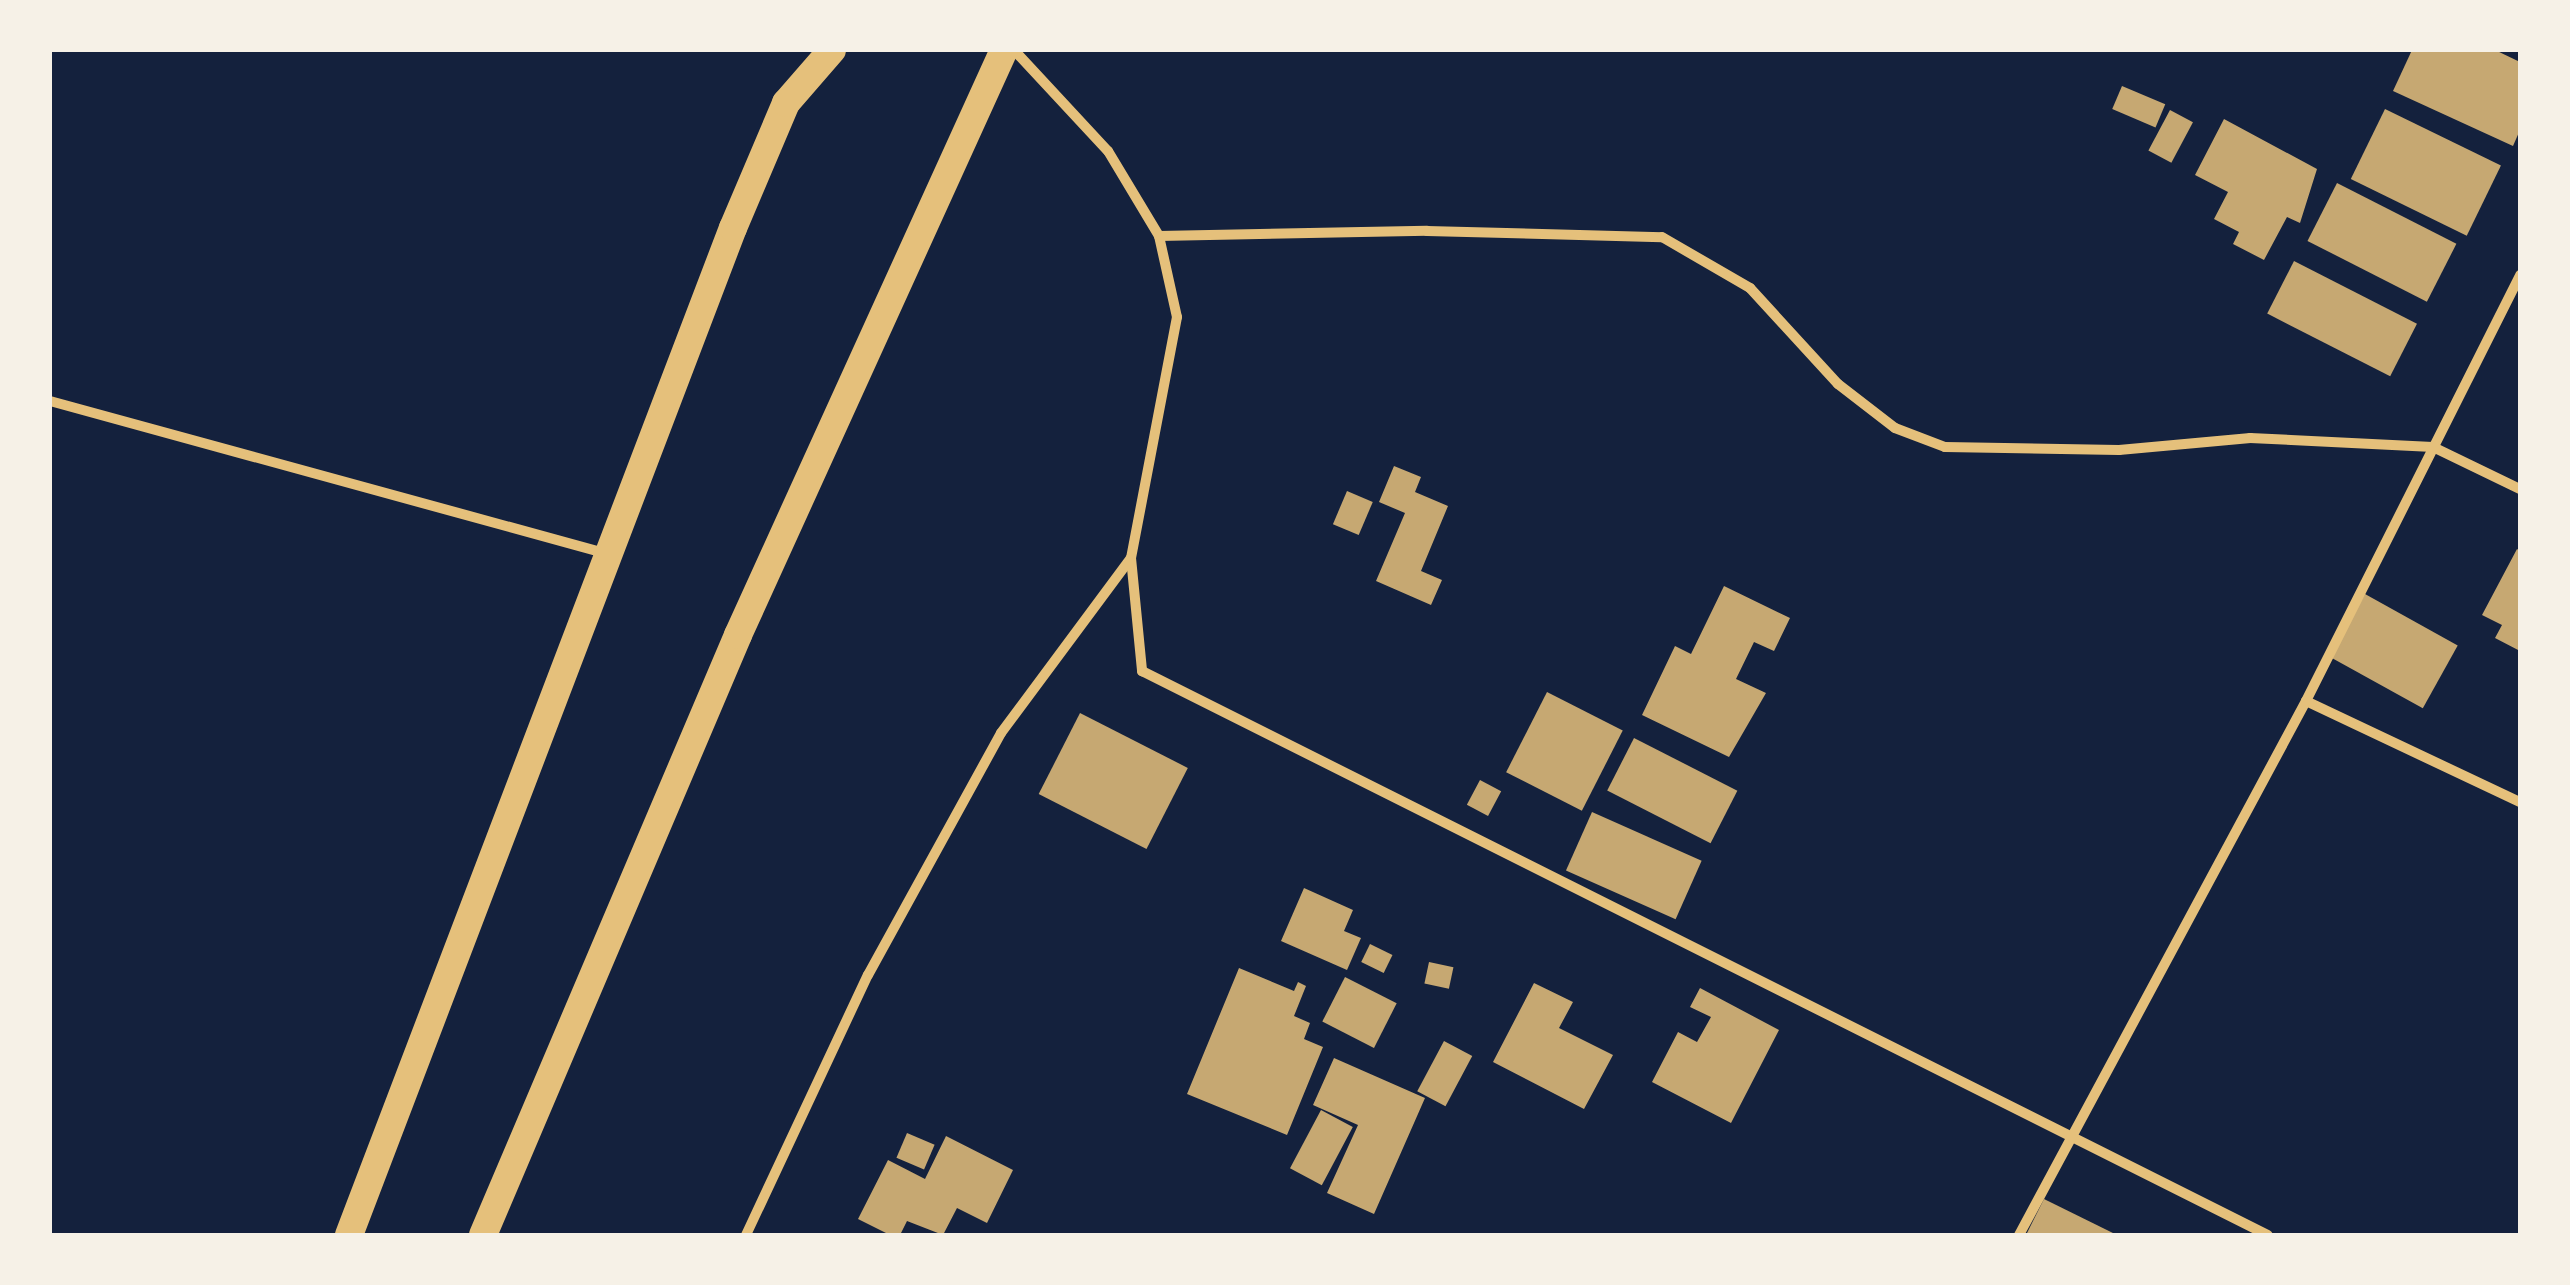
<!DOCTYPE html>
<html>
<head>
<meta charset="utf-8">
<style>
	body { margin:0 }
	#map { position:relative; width:2570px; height:1285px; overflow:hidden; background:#14213d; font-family:Karla,sans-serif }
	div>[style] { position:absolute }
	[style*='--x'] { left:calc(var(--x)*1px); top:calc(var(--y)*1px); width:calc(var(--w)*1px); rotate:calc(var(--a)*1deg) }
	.building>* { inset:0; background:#c6a872; transform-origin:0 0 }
	.minor>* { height:10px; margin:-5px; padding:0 5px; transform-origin:5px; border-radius:5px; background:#e5c07b }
	.trunk>* { height:28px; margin:-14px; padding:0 14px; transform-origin:14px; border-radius:14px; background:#e5c07b }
	span { translate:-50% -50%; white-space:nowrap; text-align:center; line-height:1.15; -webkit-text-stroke:8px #f6f1e7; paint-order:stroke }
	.frame { position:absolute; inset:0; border:52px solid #f6f1e7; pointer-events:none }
</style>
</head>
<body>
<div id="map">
	<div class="building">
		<div style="clip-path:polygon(2412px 50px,2495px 50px,2520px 62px,2520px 130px,2513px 146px,2393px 91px)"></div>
		<div style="left:2122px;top:86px;width:47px;height:25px;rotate:23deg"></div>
		<div style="left:2385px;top:109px;width:129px;height:78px;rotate:26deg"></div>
		<div style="left:2170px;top:110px;width:26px;height:46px;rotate:28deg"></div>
		<div style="clip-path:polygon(2224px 119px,2317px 169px,2300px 223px,2287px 217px,2264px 260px,2233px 244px,2239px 232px,2214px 219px,2228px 192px,2195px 175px)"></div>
		<div style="left:2337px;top:183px;width:134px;height:65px;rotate:27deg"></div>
		<div style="left:2294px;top:261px;width:138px;height:59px;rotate:27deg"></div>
		<div style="clip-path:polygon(1394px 466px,1421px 477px,1415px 492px,1448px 506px,1421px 571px,1442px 580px,1431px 605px,1376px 581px,1405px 513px,1379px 502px)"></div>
		<div style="left:1347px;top:491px;width:28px;height:36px;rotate:23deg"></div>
		<div style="clip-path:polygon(2517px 549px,2520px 551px,2520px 651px,2495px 638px,2502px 625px,2482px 615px)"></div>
		<div style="clip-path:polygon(1724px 586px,1790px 618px,1774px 651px,1754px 642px,1736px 679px,1766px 693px,1729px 757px,1642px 715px,1675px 646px,1691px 654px)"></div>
		<div style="left:2365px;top:594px;width:106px;height:72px;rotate:29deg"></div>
		<div style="left:1547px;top:692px;width:85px;height:90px;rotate:27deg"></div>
		<div style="left:1080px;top:713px;width:121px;height:91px;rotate:27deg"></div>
		<div style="left:1634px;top:738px;width:116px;height:59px;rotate:27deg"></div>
		<div style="left:1480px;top:780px;width:24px;height:28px;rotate:28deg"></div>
		<div style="left:1592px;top:812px;width:120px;height:64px;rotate:24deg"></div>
		<div style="clip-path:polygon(1304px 888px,1353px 910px,1344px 931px,1361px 938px,1347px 970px,1281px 941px)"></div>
		<div style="left:1370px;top:944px;width:25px;height:20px;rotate:26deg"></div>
		<div style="left:1429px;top:962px;width:25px;height:22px;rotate:12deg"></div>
		<div style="clip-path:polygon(1239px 968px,1294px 991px,1298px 982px,1306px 986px,1294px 1016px,1310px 1023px,1304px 1039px,1323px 1047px,1287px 1135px,1187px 1094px)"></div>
		<div style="left:1345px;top:977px;width:58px;height:50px;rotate:27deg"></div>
		<div style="clip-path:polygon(1534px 983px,1573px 1002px,1559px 1028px,1613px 1055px,1584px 1109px,1493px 1062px)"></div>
		<div style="clip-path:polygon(1700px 988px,1779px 1030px,1731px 1123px,1652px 1082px,1678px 1032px,1697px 1042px,1711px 1017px,1690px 1007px)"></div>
		<div style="left:1444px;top:1041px;width:32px;height:57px;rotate:28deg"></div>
		<div style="clip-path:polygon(1334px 1058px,1425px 1098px,1374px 1214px,1327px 1193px,1358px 1125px,1313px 1105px)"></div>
		<div style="left:1321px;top:1110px;width:36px;height:66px;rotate:28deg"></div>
		<div style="left:907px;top:1133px;width:30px;height:27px;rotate:23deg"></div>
		<div style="clip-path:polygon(946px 1136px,1013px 1170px,987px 1223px,957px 1208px,943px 1235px,907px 1221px,900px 1235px,890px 1235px,858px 1219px,888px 1160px,925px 1179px)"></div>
		<div style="clip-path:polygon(2044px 1199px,2117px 1235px,2026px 1235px)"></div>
	</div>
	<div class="minor">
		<div style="--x:1014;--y:50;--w:138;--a:47.1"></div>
		<div style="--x:1108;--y:151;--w:99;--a:59"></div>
		<div style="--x:1159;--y:236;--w:83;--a:77.5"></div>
		<div style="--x:1177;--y:317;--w:245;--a:100.8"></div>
		<div style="--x:1131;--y:558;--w:114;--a:84.4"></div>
		<div style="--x:1142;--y:671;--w:1259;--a:26.61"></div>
		<div style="--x:1159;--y:236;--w:268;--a:-1.1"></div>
		<div style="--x:1427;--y:231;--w:235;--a:1.5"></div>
		<div style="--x:1662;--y:237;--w:102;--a:30.1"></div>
		<div style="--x:1750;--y:288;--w:130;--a:47.5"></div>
		<div style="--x:1838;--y:384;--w:72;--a:37.7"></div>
		<div style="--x:1895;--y:428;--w:53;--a:20.8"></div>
		<div style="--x:1945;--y:447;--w:174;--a:1"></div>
		<div style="--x:2119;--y:450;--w:132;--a:-5.2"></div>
		<div style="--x:2250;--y:438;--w:183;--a:2.8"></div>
		<div style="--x:2433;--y:447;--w:97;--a:25.8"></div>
		<div style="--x:50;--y:401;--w:579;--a:15.33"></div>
		<div style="--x:2306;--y:701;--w:237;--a:25.3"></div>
		<div style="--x:746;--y:1235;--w:287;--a:-64.9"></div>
		<div style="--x:868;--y:975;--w:276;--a:-61.2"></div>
		<div style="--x:1001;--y:733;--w:217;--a:-53.4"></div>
		<div style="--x:2019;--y:1235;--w:606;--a:-61.74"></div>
		<div style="--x:2306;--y:701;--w:477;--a:-63.3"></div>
	</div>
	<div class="trunk">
		<div style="--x:349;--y:1235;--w:1078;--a:-69.13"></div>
		<div style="--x:733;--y:228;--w:136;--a:-67"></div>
		<div style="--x:786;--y:103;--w:70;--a:-49"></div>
		<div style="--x:483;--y:1235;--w:652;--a:-66.97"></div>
		<div style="--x:738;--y:635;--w:643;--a:-65.55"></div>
	</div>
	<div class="frame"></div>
</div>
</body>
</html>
